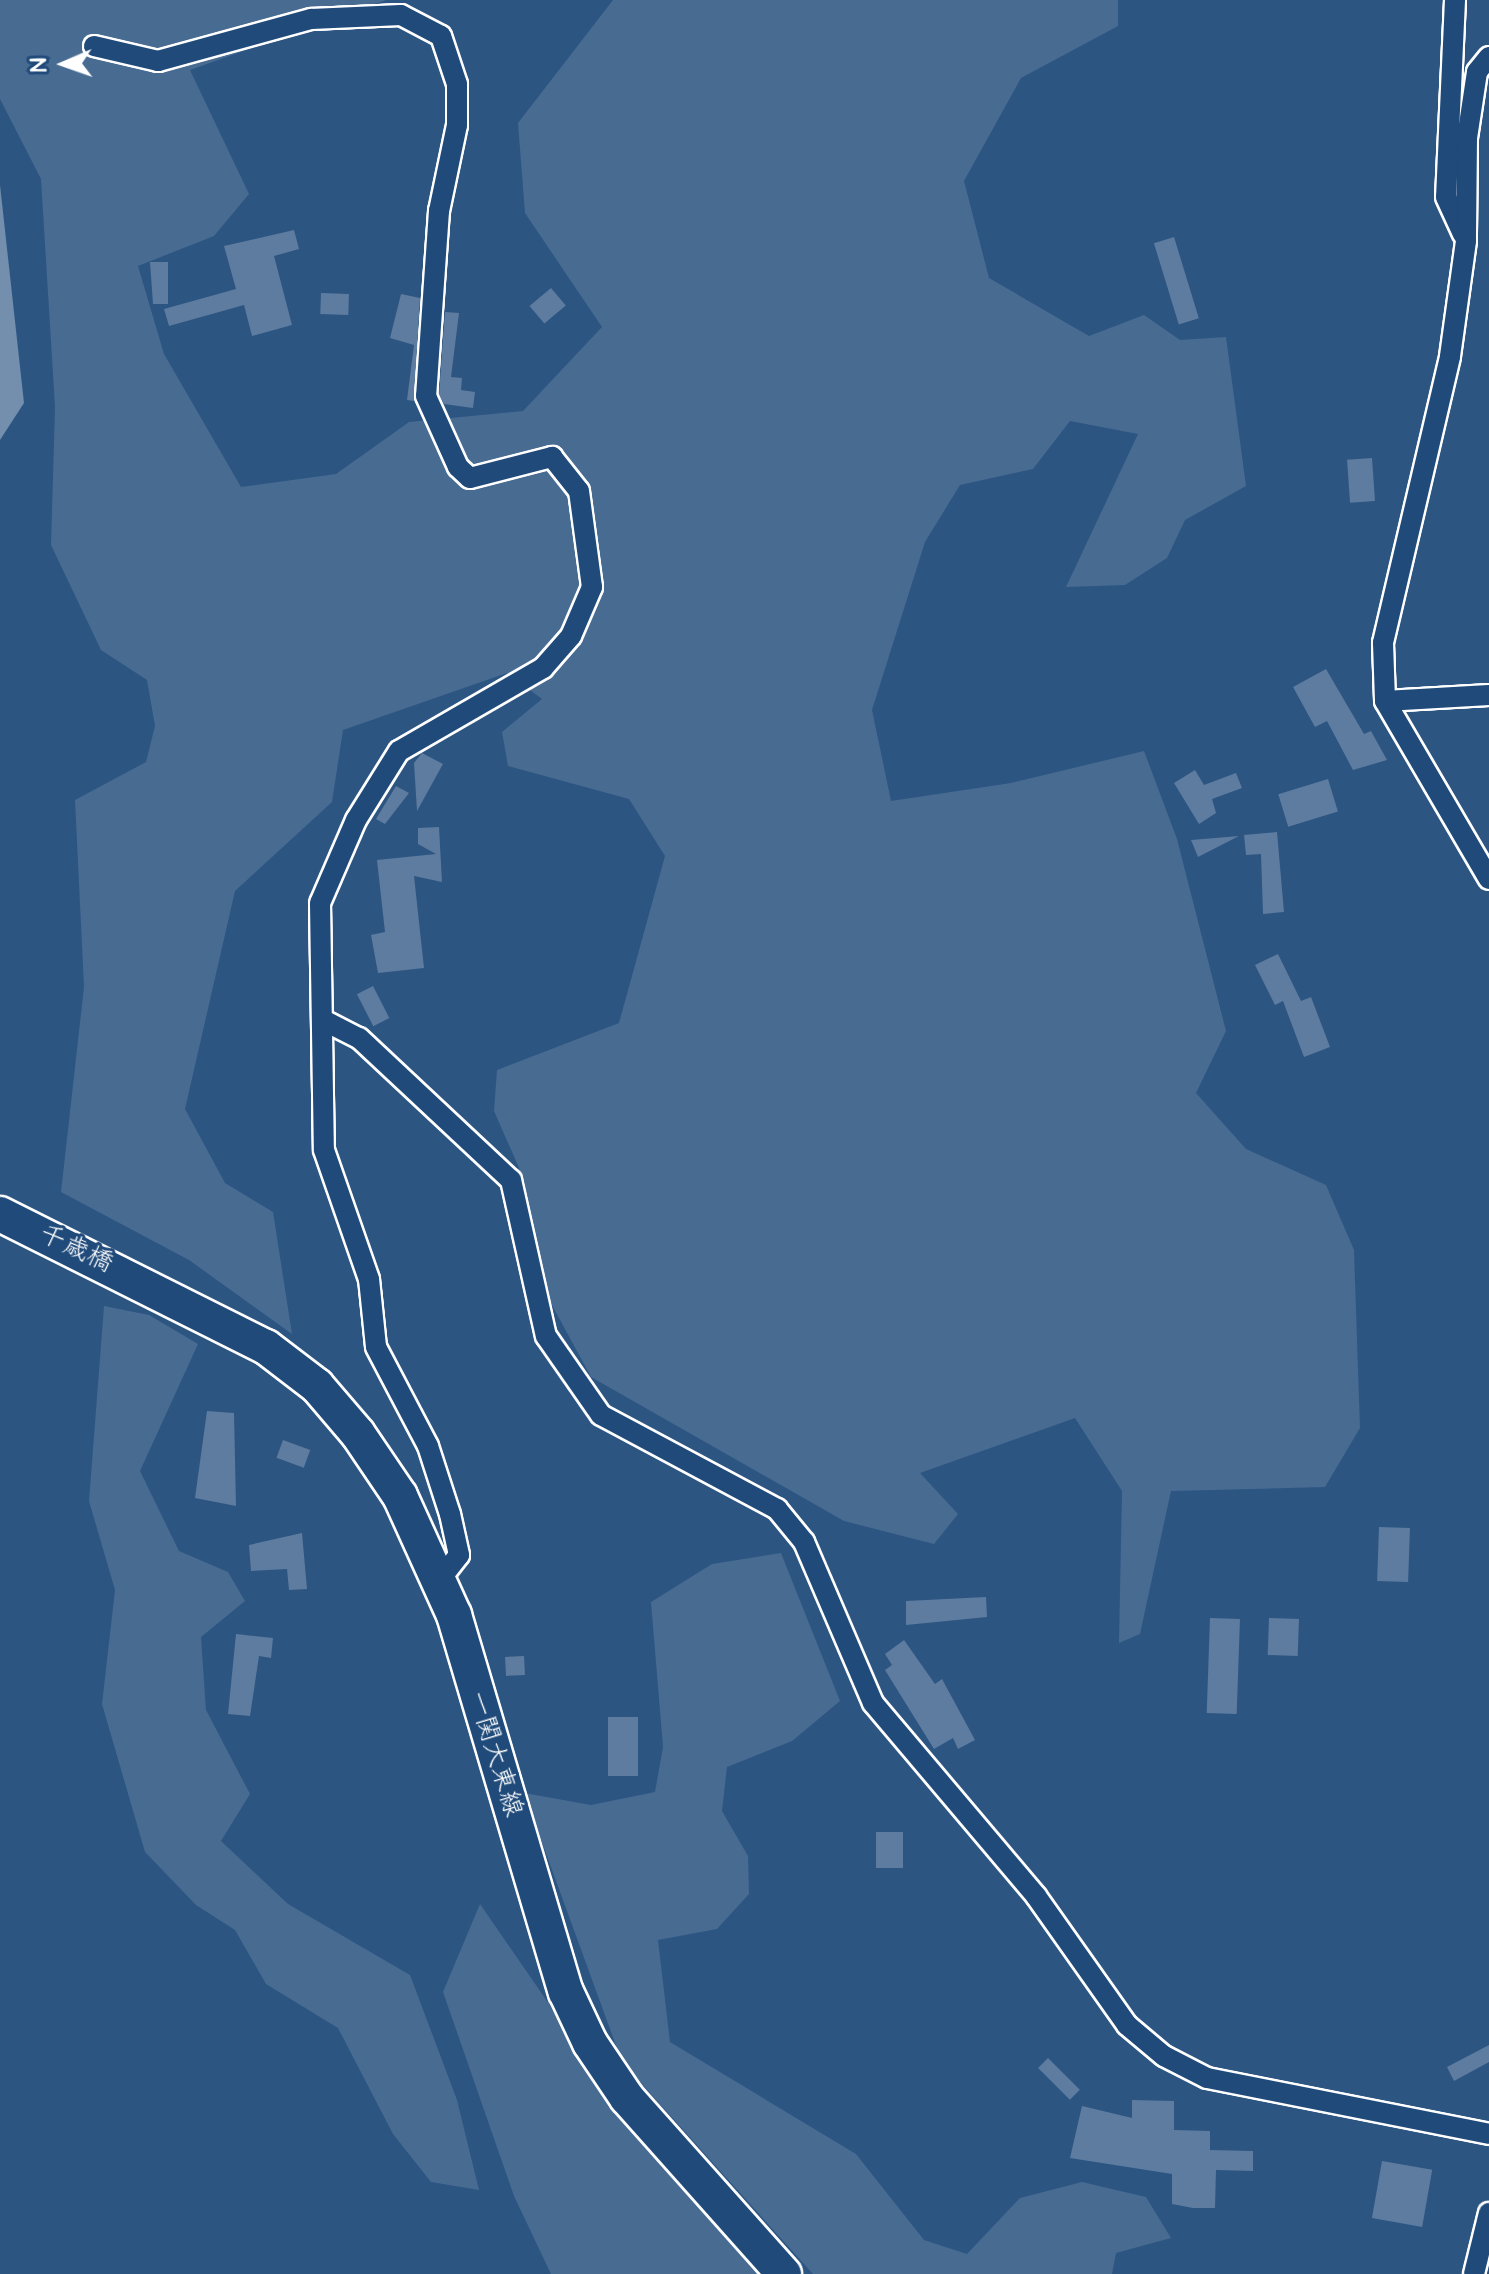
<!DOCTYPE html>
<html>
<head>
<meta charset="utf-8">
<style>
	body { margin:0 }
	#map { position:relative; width:1489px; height:2274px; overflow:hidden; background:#2c5582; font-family:"Architects Daughter","Klee One",sans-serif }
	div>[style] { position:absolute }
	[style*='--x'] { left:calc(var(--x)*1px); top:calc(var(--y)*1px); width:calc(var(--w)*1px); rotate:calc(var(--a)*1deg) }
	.green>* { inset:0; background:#486b92 }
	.water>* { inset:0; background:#748fad }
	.building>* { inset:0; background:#5e7c9f; transform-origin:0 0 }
	.roads { filter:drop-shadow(2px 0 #fff) drop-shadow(-2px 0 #fff) drop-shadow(0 2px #fff) drop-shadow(0 -2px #fff) }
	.street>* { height:20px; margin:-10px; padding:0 10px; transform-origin:10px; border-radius:10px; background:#1f4a7a }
	.primary>* { height:34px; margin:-17px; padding:0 17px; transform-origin:17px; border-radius:17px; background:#1f4a7a }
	span { translate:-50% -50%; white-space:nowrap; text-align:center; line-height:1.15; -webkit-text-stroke:6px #1f4a7a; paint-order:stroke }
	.street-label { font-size:26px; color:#fff }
	.north { position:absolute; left:24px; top:24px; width:80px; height:80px; -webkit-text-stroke:6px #1f4a7a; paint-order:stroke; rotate:268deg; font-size:22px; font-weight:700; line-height:32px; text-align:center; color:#fff }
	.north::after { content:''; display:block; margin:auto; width:28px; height:36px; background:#fff; clip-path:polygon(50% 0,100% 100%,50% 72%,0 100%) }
</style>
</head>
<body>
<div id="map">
	<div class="green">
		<div style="clip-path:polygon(0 0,386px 0,190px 70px,249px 194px,214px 236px,138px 266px,164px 354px,241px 487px,336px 474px,409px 422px,523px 411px,602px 327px,525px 213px,518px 123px,613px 0,1118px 0,1118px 26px,1021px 78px,964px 181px,989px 278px,1089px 336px,1144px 315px,1180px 340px,1226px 337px,1246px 486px,1185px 520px,1167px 558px,1125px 585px,1066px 587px,1138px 434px,1070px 421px,1033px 469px,960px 485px,925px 542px,872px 710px,891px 801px,1011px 783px,1144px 751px,1177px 839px,1226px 1031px,1196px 1093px,1246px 1149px,1326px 1185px,1354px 1250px,1360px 1428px,1325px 1487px,1171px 1491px,1140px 1634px,1119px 1643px,1122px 1491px,1075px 1418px,920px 1473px,958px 1514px,934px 1544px,844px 1521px,591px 1377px,534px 1272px,523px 1177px,494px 1111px,497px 1070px,619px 1023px,665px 856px,629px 799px,508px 766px,502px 732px,542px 699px,507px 673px,343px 730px,332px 802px,235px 891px,185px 1109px,225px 1183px,273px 1212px,292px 1334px,189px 1260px,61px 1192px,84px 987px,75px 800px,146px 762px,155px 726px,147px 680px,101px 650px,51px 545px,55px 407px,41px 179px,0 99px)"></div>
		<div style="clip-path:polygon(104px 1306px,149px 1315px,198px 1344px,140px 1471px,179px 1551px,228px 1572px,245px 1601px,201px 1637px,206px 1710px,250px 1794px,221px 1841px,288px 1904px,410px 1975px,457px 2100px,479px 2190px,431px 2182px,393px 2134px,338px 2028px,266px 1984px,235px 1930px,196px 1905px,145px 1852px,102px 1704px,115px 1590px,89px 1501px)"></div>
		<div style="clip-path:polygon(781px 1553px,840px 1701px,792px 1741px,727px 1767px,722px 1811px,748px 1856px,749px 1894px,717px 1929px,658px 1940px,670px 2042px,856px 2154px,924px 2240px,967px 2254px,1020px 2198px,1082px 2182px,1146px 2197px,1171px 2238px,1116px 2253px,1112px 2274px,813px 2274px,622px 2062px,524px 1793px,591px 1805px,655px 1792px,663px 1747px,651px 1602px,712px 1564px)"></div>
		<div style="clip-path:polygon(480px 1904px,620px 2107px,758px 2274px,551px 2274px,514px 2196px,443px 1992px)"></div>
	</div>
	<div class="water">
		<div style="clip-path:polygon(0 185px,24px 403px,0 440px)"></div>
	</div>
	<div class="building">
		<div style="clip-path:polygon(294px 230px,299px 249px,274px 256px,292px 325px,252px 336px,244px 305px,169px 326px,164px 309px,236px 289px,224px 246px)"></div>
		<div style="left:1174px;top:237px;width:85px;height:21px;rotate:73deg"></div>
		<div style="clip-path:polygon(150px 262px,168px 262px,168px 304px,153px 304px)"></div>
		<div style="left:551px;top:288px;width:23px;height:28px;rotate:50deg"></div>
		<div style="left:321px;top:293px;width:28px;height:21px;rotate:2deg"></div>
		<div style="clip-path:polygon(401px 294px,420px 298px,414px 401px,407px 400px,414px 345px,390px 338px)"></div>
		<div style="clip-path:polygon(445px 312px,459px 313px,451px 377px,462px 378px,461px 390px,475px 392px,473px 408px,444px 404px,439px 394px)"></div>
		<div style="left:1372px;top:458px;width:43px;height:25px;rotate:86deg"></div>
		<div style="clip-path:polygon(1326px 669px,1364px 734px,1371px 731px,1387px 760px,1353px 770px,1327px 721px,1315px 727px,1293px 687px)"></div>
		<div style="clip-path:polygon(422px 753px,443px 764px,417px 811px,414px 763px)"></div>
		<div style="clip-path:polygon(1195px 770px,1204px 785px,1236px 773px,1242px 788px,1212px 799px,1216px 813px,1199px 824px,1174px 783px)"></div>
		<div style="left:1328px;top:779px;width:34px;height:52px;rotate:73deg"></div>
		<div style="clip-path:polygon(396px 786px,409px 793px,385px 824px,376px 819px)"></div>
		<div style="clip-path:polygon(439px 827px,442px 882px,414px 876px,424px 968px,378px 973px,371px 935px,385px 932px,377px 860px,436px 854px,418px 844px,418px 828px)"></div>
		<div style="clip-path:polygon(1277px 832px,1284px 912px,1263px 914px,1261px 854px,1246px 855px,1244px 835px)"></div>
		<div style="clip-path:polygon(1239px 836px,1198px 857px,1191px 840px)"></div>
		<div style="clip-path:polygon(1278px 954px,1301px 1001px,1311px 997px,1330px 1047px,1304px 1057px,1283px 1001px,1275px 1005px,1255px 965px)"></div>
		<div style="left:373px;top:986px;width:36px;height:18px;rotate:63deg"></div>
		<div style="clip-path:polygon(207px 1411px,234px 1413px,236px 1506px,195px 1498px)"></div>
		<div style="left:283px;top:1440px;width:29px;height:19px;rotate:20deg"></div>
		<div style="left:1379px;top:1527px;width:31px;height:54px;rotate:2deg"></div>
		<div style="clip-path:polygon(302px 1533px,307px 1589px,289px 1590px,287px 1569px,251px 1571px,249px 1545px)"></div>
		<div style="clip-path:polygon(986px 1597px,987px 1617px,906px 1625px,906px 1601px)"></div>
		<div style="left:1210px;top:1618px;width:30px;height:95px;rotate:2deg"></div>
		<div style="left:1269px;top:1618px;width:30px;height:37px;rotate:2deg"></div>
		<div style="clip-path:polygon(236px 1634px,273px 1638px,271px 1658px,259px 1656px,250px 1716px,228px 1714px)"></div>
		<div style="clip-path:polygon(904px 1640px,935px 1684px,942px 1679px,975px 1740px,958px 1749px,953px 1738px,934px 1749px,885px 1670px,892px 1665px,885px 1654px)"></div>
		<div style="left:524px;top:1656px;width:19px;height:19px;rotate:87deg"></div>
		<div style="left:608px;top:1717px;width:30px;height:59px"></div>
		<div style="left:876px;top:1832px;width:27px;height:36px"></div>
		<div style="clip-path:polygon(1489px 2045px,1489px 2062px,1454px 2081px,1447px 2067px)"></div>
		<div style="left:1048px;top:2058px;width:45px;height:14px;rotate:45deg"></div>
		<div style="clip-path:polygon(1132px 2100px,1174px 2101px,1174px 2130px,1210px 2131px,1210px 2150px,1253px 2151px,1253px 2171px,1216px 2170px,1215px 2208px,1193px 2208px,1172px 2204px,1172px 2174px,1070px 2158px,1082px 2106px,1132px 2118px)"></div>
		<div style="left:1382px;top:2161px;width:51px;height:58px;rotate:10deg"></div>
	</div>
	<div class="roads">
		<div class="street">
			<div style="--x:1455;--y:0;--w:197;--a:92.6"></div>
			<div style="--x:1446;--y:197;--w:41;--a:65.3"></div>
			<div style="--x:94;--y:46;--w:66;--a:13.2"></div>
			<div style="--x:158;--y:61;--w:159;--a:-15.4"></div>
			<div style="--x:311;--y:19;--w:90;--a:-2.5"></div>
			<div style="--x:401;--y:15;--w:45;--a:27.7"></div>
			<div style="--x:441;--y:36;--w:51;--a:71.6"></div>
			<div style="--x:457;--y:84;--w:41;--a:90"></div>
			<div style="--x:457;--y:125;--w:88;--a:101.8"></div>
			<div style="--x:439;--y:211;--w:185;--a:94"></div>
			<div style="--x:426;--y:396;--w:78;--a:65.7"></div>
			<div style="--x:458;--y:467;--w:16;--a:43"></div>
			<div style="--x:470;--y:478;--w:85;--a:-14.4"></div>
			<div style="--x:552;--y:457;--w:43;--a:51.5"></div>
			<div style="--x:579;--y:491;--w:97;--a:82.3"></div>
			<div style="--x:592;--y:587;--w:53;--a:113.2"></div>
			<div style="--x:571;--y:636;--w:43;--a:131.2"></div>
			<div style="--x:543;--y:668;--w:166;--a:150"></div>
			<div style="--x:399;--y:751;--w:81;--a:121.9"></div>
			<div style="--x:356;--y:820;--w:90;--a:113.4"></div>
			<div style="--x:320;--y:903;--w:247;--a:89.1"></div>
			<div style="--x:324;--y:1150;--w:137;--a:70.8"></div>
			<div style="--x:369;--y:1279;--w:68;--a:84.1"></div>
			<div style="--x:376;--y:1347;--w:112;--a:62.3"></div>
			<div style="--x:428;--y:1446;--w:71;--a:72.1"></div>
			<div style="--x:450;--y:1514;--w:42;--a:77.6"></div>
			<div style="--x:459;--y:1555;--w:33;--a:128"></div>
			<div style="--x:1489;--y:57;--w:19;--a:129"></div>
			<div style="--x:1477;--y:72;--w:67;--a:98.6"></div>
			<div style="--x:1467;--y:138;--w:103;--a:90.6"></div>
			<div style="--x:1466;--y:241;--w:117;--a:97.9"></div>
			<div style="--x:1450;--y:357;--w:294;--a:103.2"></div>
			<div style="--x:1383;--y:643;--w:58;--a:88"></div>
			<div style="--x:1385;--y:701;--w:206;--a:59.7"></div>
			<div style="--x:1385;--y:701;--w:104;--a:-3.3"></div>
			<div style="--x:327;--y:1022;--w:36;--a:27"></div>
			<div style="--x:359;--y:1038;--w:208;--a:43.1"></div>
			<div style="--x:511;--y:1180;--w:160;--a:77.4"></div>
			<div style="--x:546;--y:1336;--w:96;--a:55.2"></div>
			<div style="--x:601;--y:1415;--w:200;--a:28.1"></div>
			<div style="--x:777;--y:1509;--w:43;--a:50.7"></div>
			<div style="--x:804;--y:1542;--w:175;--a:66.8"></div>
			<div style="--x:873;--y:1703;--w:253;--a:49.8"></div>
			<div style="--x:1036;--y:1896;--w:158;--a:54.8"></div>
			<div style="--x:1127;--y:2025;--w:48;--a:40"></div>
			<div style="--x:1164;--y:2056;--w:48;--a:27.1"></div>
			<div style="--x:1207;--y:2078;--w:288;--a:11.2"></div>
			<div style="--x:1474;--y:2274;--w:63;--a:-76.2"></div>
		</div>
		<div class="primary">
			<div style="--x:0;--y:1214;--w:297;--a:26.6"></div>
			<div style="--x:266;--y:1347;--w:64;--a:37.4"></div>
			<div style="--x:317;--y:1386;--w:63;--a:49.5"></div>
			<div style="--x:358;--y:1434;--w:75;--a:55.9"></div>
			<div style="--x:400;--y:1496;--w:131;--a:65.6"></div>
			<div style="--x:454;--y:1615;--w:393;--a:73.5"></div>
			<div style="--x:566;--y:1992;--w:56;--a:64.8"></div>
			<div style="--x:590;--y:2043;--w:66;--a:56.1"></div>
			<div style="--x:627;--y:2098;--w:236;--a:48.3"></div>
		</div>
	</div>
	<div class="street-label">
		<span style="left:76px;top:1249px;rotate:25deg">千歳橋</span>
		<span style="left:495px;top:1754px;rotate:73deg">一関大東線</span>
	</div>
	<div class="north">N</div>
</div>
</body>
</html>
